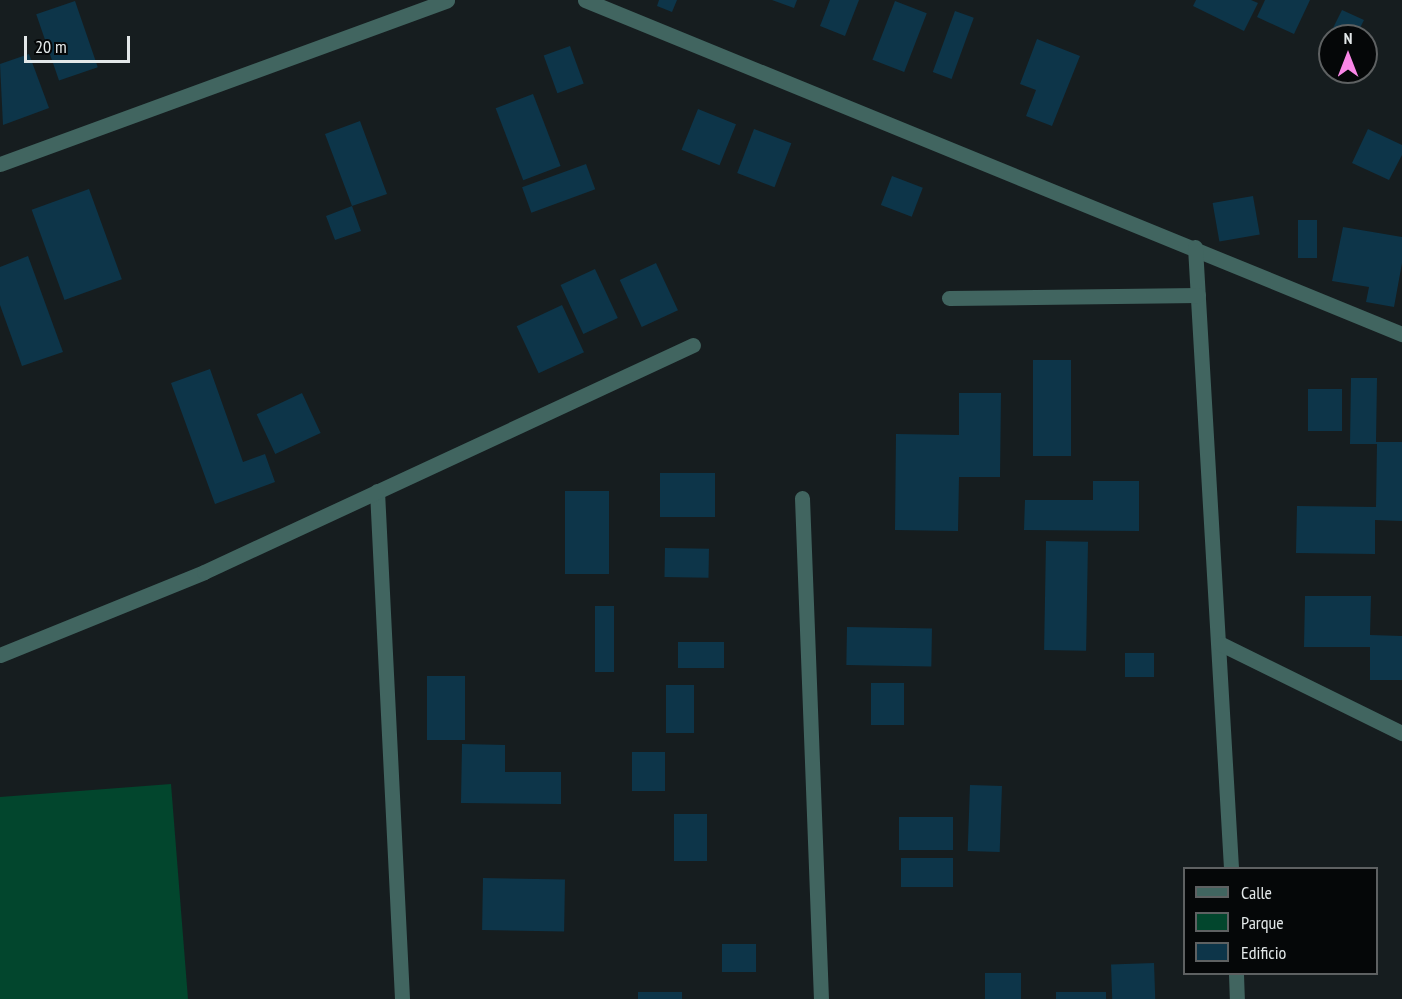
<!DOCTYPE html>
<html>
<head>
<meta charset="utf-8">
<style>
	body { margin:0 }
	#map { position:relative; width:1402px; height:999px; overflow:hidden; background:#161d1f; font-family:"PT Sans Narrow",sans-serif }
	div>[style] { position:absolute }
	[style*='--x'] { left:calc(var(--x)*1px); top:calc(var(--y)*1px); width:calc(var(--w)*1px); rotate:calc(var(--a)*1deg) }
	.green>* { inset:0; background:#02462d }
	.building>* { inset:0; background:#0d3549; transform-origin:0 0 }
	.street>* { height:15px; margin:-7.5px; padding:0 7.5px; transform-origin:7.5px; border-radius:7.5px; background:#416560 }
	span { translate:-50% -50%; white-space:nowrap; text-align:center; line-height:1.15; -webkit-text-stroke:4.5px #050708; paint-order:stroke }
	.legend { position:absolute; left:1183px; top:867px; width:195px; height:108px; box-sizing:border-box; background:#050708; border:2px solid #5e6162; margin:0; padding:8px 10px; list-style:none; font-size:18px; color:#e3e8e9 }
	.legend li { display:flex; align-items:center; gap:12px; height:30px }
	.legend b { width:30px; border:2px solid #5e6162 }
	.north { position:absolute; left:1318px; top:24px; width:60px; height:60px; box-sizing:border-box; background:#050708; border:2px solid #5e6162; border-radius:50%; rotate:0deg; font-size:16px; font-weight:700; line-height:24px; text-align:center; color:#e3e8e9 }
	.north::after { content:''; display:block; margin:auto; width:21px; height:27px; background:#fa87e7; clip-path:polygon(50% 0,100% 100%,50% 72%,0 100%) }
	.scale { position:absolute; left:24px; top:36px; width:106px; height:27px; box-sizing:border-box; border:3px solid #e3e8e9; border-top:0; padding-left:8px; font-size:18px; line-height:21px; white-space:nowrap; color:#e3e8e9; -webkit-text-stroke:4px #050708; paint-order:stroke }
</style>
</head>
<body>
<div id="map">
	<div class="green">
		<div style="clip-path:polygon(171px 784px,188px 999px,0 999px,0 797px)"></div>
	</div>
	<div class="building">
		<div style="clip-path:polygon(659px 0,677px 0,672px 12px,657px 6px)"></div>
		<div style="clip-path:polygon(772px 0,797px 0,794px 8px)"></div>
		<div style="clip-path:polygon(830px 0,859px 0,845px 36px,820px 26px)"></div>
		<div style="clip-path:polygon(1196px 0,1251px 0,1258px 3px,1244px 31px,1193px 6px)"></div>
		<div style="clip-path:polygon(1265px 0,1310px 0,1294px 34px,1257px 17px)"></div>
		<div style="left:75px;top:1px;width:70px;height:41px;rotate:71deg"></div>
		<div style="left:895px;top:1px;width:34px;height:63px;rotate:21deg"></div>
		<div style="clip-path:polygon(1342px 10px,1364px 20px,1356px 36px,1330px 36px,1330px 44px,1326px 42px)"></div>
		<div style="left:955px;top:11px;width:20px;height:65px;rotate:20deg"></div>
		<div style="clip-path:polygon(1037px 39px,1080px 56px,1052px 126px,1026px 116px,1036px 90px,1020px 84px)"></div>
		<div style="left:570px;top:46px;width:40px;height:28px;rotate:70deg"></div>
		<div style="clip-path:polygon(29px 54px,49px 108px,3px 125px,0 64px)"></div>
		<div style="left:533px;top:94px;width:77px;height:40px;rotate:69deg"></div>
		<div style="left:698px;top:109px;width:41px;height:44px;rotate:22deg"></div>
		<div style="clip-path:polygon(360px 121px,387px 194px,352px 206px,361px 231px,335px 240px,326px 216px,352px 206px,325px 134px)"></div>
		<div style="left:754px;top:129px;width:40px;height:47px;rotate:21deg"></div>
		<div style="clip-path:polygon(1368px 129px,1402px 145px,1402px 155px,1389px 180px,1352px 163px)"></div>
		<div style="left:586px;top:164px;width:27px;height:68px;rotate:70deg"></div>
		<div style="left:892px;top:176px;width:33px;height:31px;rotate:21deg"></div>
		<div style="left:89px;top:189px;width:96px;height:61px;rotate:70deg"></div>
		<div style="left:1253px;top:196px;width:39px;height:41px;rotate:80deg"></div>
		<div style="left:1298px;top:220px;width:19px;height:38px"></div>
		<div style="clip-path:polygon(1343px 227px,1402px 237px,1402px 263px,1394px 307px,1366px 302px,1369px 287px,1332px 281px)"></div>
		<div style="clip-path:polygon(28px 256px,63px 352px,22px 366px,0 305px,0 267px)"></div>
		<div style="left:656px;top:263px;width:52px;height:40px;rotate:65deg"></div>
		<div style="left:595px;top:269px;width:54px;height:38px;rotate:65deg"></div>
		<div style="left:562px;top:305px;width:52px;height:50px;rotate:65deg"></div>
		<div style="left:1033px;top:360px;width:38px;height:96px"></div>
		<div style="clip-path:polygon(210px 369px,243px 462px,265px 454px,275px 482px,215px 504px,171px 383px)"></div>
		<div style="clip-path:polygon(1351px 378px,1377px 378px,1376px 442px,1402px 442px,1402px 521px,1375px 520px,1375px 554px,1296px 553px,1297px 506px,1376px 507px,1377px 444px,1350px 444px)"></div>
		<div style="left:1308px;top:389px;width:34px;height:42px"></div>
		<div style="left:302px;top:393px;width:44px;height:50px;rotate:65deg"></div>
		<div style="clip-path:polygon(959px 393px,1001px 393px,1000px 477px,959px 477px,958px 531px,895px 530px,896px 434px,959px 435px)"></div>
		<div style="left:660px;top:473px;width:55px;height:44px"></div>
		<div style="clip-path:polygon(1093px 481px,1139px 481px,1139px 531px,1024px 530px,1025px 500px,1093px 500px)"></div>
		<div style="left:565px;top:491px;width:44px;height:83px"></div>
		<div style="left:1046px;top:541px;width:42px;height:109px;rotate:1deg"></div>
		<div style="left:665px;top:548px;width:44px;height:29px;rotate:1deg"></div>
		<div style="clip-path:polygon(1305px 596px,1371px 596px,1370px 635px,1402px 636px,1402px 680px,1370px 680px,1370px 647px,1304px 647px)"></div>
		<div style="left:595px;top:606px;width:19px;height:66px"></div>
		<div style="left:847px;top:627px;width:85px;height:38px;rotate:1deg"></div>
		<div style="left:678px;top:642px;width:46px;height:26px"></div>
		<div style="left:1125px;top:653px;width:29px;height:24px"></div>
		<div style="left:427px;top:676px;width:38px;height:64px"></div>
		<div style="left:871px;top:683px;width:33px;height:42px"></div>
		<div style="left:666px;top:685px;width:28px;height:48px"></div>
		<div style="clip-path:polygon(462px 744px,505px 745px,505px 772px,561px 772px,561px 804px,461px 803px)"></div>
		<div style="left:632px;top:752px;width:33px;height:39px"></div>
		<div style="left:970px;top:785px;width:32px;height:66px;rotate:2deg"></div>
		<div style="left:674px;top:814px;width:33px;height:47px"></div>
		<div style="left:899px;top:817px;width:54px;height:33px"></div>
		<div style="left:901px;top:858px;width:52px;height:29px"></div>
		<div style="left:483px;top:878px;width:82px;height:52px;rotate:1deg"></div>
		<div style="left:722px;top:944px;width:34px;height:28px"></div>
		<div style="left:1154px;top:963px;width:36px;height:43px;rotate:88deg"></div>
		<div style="left:1021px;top:973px;width:26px;height:36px;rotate:90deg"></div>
		<div style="left:638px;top:992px;width:44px;height:7px"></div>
		<div style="left:1056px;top:992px;width:50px;height:7px"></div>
	</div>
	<div class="street">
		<div style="--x:585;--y:0;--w:883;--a:22.24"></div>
		<div style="--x:0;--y:164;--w:476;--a:-20.1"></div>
		<div style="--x:1195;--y:247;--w:622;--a:86.68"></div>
		<div style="--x:949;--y:298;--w:249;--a:-0.7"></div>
		<div style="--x:377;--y:491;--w:509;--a:87.18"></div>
		<div style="--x:802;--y:498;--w:501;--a:87.83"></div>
		<div style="--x:1221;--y:644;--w:202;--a:26.2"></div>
		<div style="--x:0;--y:655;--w:220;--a:-22.1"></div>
		<div style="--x:204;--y:572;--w:539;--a:-24.9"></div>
		<div style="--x:1236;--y:974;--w:25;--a:88"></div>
	</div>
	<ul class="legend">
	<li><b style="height:8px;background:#416560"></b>Calle</li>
	<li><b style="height:16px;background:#02462d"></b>Parque</li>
	<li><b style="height:16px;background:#0d3549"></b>Edificio</li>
	</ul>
	<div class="north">N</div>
	<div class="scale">20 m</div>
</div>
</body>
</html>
